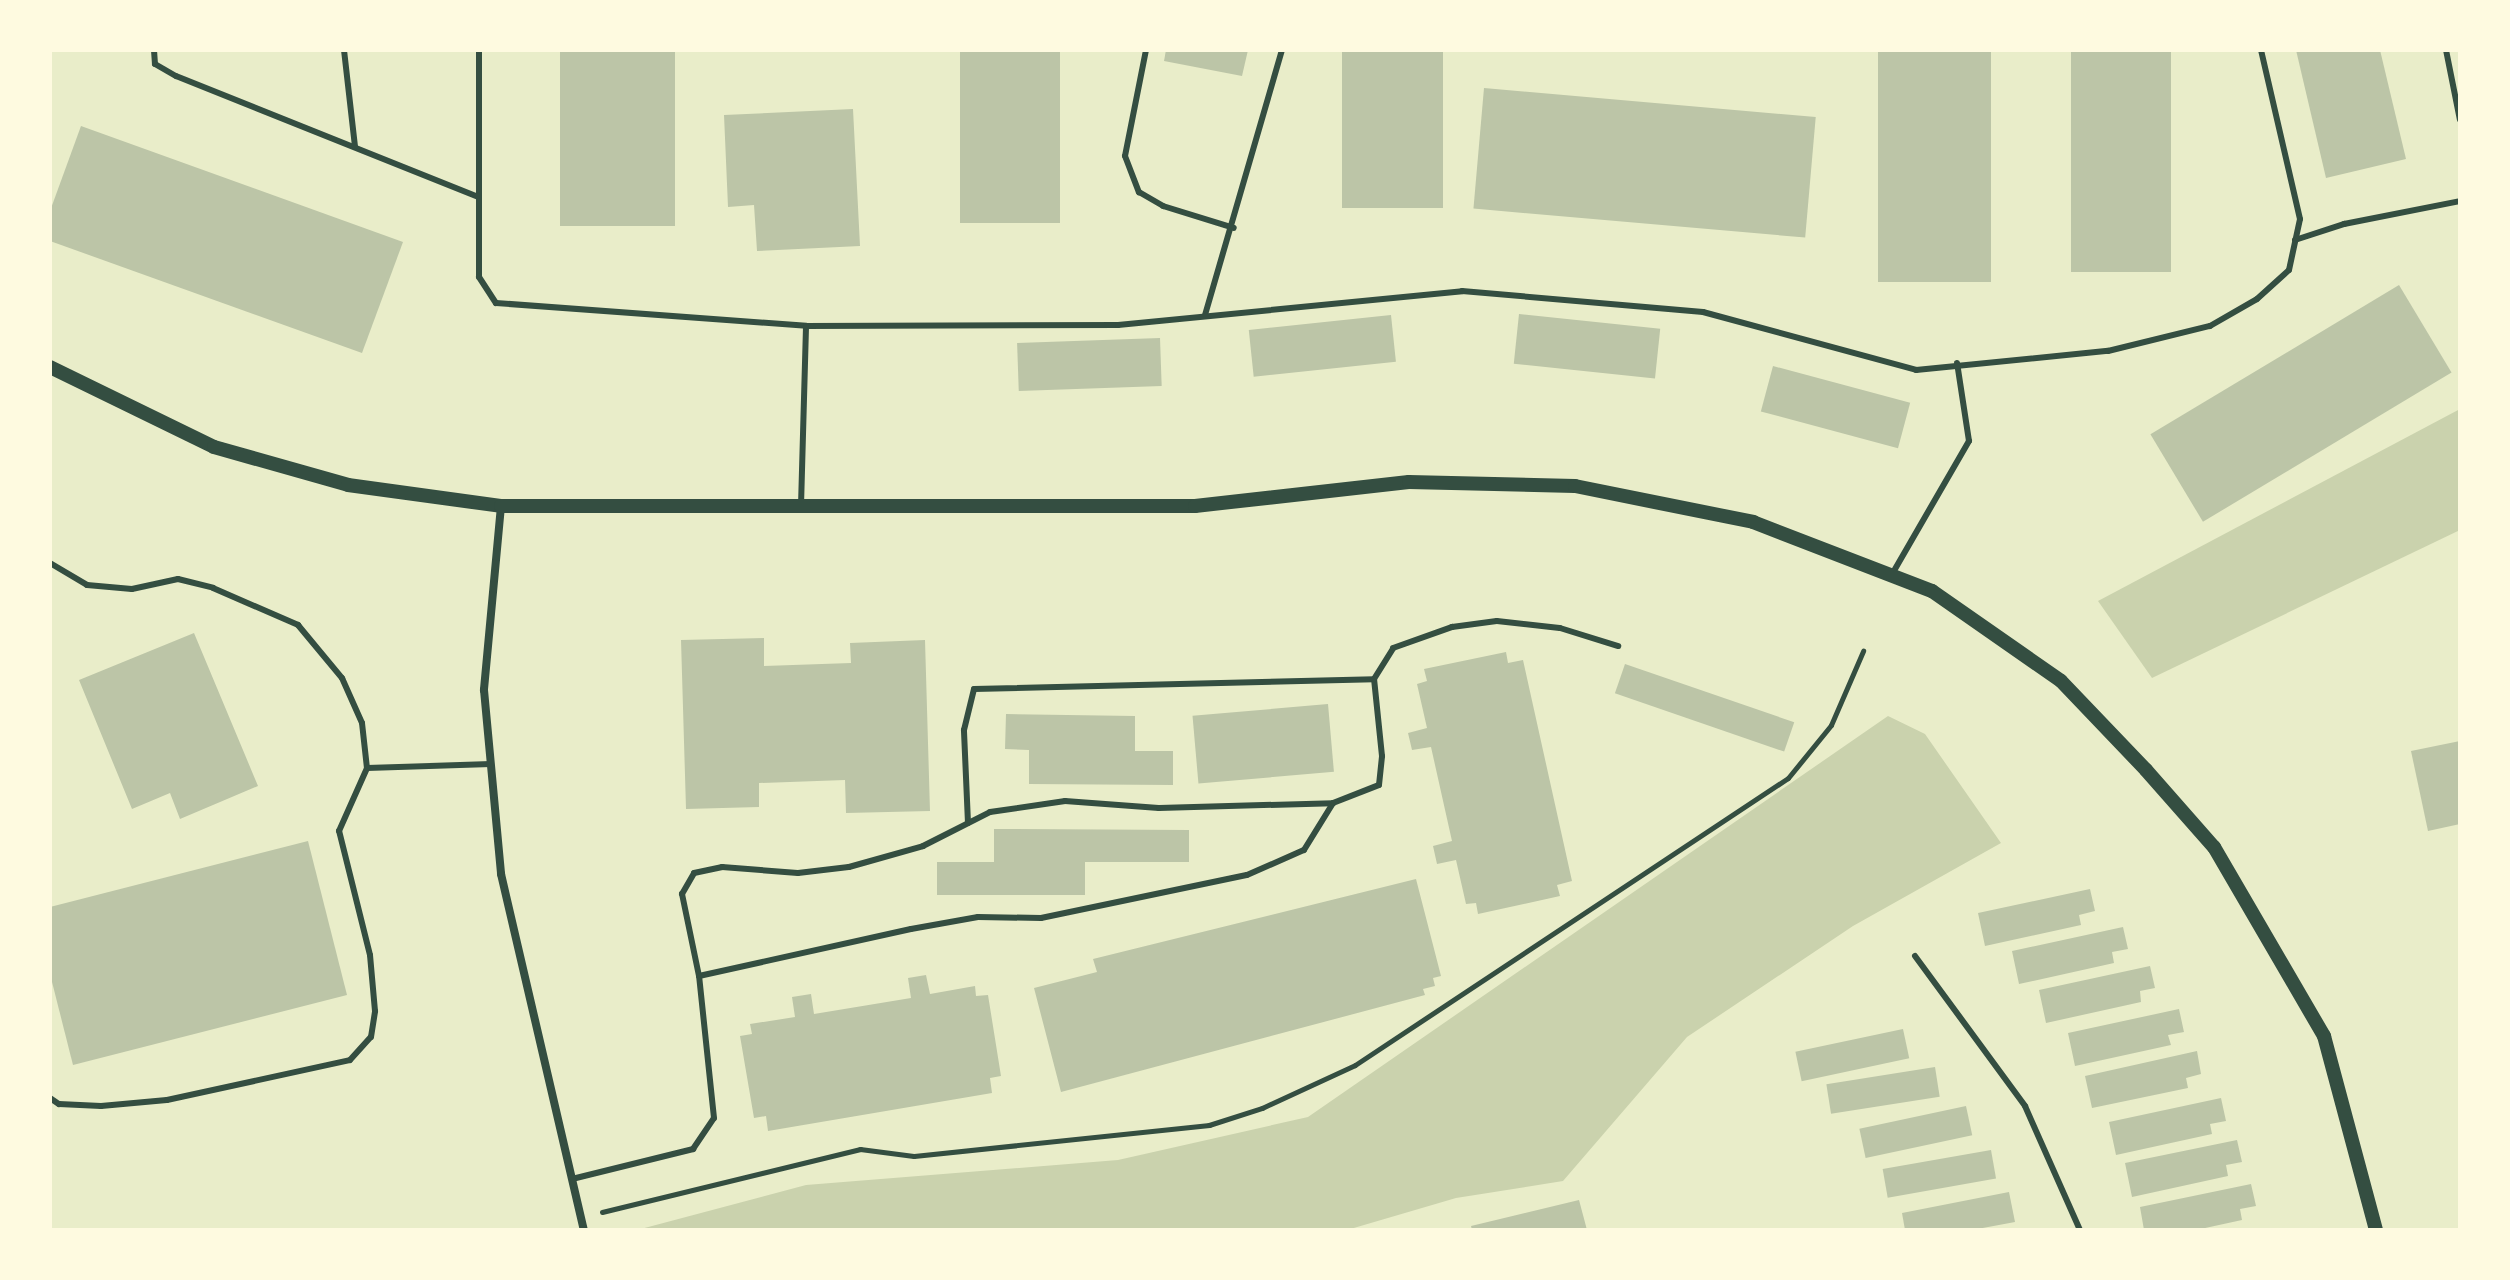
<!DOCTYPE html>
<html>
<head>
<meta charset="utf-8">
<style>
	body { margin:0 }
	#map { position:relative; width:2510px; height:1280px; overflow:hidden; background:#e9edc9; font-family:Bitter,serif }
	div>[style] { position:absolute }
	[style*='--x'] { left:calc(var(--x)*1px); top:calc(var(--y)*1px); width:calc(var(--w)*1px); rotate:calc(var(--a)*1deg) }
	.green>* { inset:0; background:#cad2ad }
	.building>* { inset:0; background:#bcc5a7; transform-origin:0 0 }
	.path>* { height:5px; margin:-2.5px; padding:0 2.5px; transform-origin:2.5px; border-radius:2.5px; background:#344e41 }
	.service>* { height:6px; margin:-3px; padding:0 3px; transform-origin:3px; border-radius:3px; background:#344e41 }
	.minor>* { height:8px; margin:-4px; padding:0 4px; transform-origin:4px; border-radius:4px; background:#344e41 }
	.tertiary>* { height:14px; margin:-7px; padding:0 7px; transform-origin:7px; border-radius:7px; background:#344e41 }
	span { translate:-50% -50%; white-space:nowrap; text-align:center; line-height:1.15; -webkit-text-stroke:8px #fefae0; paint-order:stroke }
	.frame { position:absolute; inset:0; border:52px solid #fefae0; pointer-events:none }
</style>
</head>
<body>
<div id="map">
	<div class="green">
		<div style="clip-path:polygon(2460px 409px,2460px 530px,2152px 678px,2098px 601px)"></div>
		<div style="clip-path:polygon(1888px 716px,1925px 734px,2001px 843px,1853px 926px,1687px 1037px,1563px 1181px,1456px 1198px,1347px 1230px,637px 1230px,806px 1185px,1118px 1160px,1308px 1117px)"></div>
	</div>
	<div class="building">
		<div style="left:560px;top:50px;width:115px;height:176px"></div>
		<div style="left:960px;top:50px;width:100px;height:173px"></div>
		<div style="clip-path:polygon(1166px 50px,1248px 50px,1242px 76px,1164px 61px)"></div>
		<div style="left:1342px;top:50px;width:101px;height:158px"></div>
		<div style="left:1878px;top:50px;width:113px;height:232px"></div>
		<div style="left:2071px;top:50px;width:100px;height:222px"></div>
		<div style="clip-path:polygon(2296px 50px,2380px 50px,2406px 159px,2326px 178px)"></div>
		<div style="left:1484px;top:88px;width:333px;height:121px;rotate:5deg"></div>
		<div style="clip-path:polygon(853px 109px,860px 246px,757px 251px,754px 205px,728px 207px,724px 115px)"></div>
		<div style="clip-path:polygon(81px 126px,403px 242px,362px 353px,50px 241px,50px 211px)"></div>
		<div style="left:2399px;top:285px;width:102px;height:290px;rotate:59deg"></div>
		<div style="left:1519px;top:314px;width:142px;height:50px;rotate:6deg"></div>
		<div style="left:1391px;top:315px;width:47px;height:143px;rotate:84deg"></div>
		<div style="left:1160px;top:338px;width:48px;height:143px;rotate:88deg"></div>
		<div style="left:1773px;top:366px;width:142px;height:47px;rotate:15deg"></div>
		<div style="clip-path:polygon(194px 633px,258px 786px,180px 819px,170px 793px,132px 809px,79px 680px)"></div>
		<div style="clip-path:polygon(764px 638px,764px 666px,851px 663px,850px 643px,925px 640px,930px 811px,846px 813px,845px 780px,759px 783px,759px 807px,686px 809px,681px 640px)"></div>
		<div style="clip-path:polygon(1506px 652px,1508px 663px,1523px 660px,1572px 881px,1557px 885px,1560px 896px,1478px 914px,1476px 903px,1466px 904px,1456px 860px,1437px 864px,1433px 846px,1452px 841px,1431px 747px,1412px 750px,1408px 733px,1427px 728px,1417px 684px,1427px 681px,1424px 669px)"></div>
		<div style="left:1625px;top:664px;width:179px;height:31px;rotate:19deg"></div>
		<div style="left:1328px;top:704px;width:68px;height:136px;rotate:85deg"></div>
		<div style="clip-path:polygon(1006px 714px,1135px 716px,1135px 751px,1173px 751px,1173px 785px,1029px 784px,1029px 750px,1005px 749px)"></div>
		<div style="clip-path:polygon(2460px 741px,2460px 824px,2428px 831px,2411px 751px)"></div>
		<div style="clip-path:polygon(994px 829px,1189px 830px,1189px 862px,1085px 862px,1085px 895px,937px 895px,937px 862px,994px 862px)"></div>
		<div style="clip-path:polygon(308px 841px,347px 995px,73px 1065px,50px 974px,50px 907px)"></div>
		<div style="clip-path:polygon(1416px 879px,1441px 976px,1433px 978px,1435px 986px,1423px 989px,1425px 995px,1061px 1092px,1034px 988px,1097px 972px,1093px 959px)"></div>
		<div style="clip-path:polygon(2090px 889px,2095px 911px,2079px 915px,2081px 925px,1985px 946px,1978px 913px)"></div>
		<div style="clip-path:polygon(2123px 927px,2128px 949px,2112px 952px,2114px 963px,2019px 984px,2012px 951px)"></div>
		<div style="clip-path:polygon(2150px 966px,2155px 988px,2140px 991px,2141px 1002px,2046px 1023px,2039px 990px)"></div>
		<div style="clip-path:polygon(926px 975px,930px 994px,975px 986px,976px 996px,988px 995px,1001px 1076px,990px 1078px,992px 1093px,768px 1131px,766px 1116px,754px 1118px,740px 1036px,752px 1034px,750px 1024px,795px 1017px,792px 997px,811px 994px,814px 1014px,911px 998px,908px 978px)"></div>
		<div style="clip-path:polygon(2179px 1009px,2184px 1032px,2168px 1035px,2171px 1045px,2075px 1066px,2068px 1033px)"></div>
		<div style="left:1903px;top:1029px;width:30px;height:110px;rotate:78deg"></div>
		<div style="clip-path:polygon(2197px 1051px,2201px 1074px,2186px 1078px,2188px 1088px,2092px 1108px,2085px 1076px)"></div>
		<div style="left:1935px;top:1067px;width:30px;height:110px;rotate:81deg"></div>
		<div style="clip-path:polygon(2221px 1098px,2226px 1121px,2210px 1124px,2212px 1134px,2116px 1155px,2109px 1122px)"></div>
		<div style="left:1966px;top:1106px;width:30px;height:109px;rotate:78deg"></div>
		<div style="clip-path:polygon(2237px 1140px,2242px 1162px,2226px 1165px,2228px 1176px,2132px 1197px,2125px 1163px)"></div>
		<div style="left:1991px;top:1150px;width:29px;height:110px;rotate:80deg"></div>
		<div style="clip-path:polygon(2251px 1184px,2256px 1206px,2240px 1209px,2242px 1220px,2196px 1230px,2144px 1230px,2140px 1207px)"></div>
		<div style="clip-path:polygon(2009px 1192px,2015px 1222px,1972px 1230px,1905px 1230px,1902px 1213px)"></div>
		<div style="clip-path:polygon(1579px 1200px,1587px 1230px,1472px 1230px,1471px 1226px)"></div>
	</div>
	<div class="path">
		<div style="--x:602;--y:1212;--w:266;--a:-13.7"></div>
		<div style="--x:860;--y:1149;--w:54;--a:7.4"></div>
		<div style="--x:914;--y:1156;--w:297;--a:-6"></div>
		<div style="--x:1209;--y:1125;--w:56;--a:-17.8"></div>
		<div style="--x:1262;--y:1108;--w:102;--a:-24.8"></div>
		<div style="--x:1355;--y:1065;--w:519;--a:-33.54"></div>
		<div style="--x:1788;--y:778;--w:68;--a:-50.9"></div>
		<div style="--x:1831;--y:725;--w:81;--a:-66.6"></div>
	</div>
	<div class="service">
		<div style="--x:154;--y:50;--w:14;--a:86"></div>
		<div style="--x:155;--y:64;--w:24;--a:30"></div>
		<div style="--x:176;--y:76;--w:325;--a:21.8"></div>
		<div style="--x:344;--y:50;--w:97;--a:83.5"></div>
		<div style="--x:479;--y:50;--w:227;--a:90"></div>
		<div style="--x:479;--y:277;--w:31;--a:57"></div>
		<div style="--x:496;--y:303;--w:311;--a:4.2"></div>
		<div style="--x:1146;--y:50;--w:108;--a:101.2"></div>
		<div style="--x:1125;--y:156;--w:39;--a:69"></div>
		<div style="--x:1139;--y:192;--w:28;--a:30"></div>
		<div style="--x:1163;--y:206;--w:74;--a:17.2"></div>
		<div style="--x:2446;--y:50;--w:71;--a:78.7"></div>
		<div style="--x:2295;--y:240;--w:52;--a:-18.1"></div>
		<div style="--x:2344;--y:224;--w:118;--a:-11.2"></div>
		<div style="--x:1205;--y:315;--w:276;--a:-73.8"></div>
		<div style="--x:801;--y:506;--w:180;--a:-88.4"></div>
		<div style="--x:806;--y:326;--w:312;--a:-0.2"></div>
		<div style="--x:1118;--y:325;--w:346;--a:-5.6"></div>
		<div style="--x:1462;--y:291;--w:242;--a:5"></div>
		<div style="--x:1703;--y:312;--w:221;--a:15.2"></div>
		<div style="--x:1916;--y:370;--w:193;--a:-5.7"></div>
		<div style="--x:2108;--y:351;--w:105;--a:-13.8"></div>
		<div style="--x:2210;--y:326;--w:54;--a:-29.9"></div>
		<div style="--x:2257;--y:299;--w:43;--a:-42.2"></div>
		<div style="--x:2289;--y:270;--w:52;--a:-77.8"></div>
		<div style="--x:2300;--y:219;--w:173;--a:-103"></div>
		<div style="--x:50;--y:563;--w:43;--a:30.7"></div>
		<div style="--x:87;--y:585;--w:45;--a:5.1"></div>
		<div style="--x:132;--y:589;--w:47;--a:-12.3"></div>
		<div style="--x:178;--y:579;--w:36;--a:14"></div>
		<div style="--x:213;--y:588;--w:93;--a:23.5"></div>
		<div style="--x:298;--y:625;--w:69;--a:50.3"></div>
		<div style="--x:342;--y:678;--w:49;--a:66"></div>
		<div style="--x:362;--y:723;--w:45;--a:83.7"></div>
		<div style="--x:367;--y:768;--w:124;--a:-1.8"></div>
		<div style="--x:1891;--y:576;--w:156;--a:-60"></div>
		<div style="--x:1969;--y:441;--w:79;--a:-98.7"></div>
		<div style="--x:968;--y:823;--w:93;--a:-92.5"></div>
		<div style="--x:964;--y:730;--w:42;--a:-76.3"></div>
		<div style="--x:974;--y:689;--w:400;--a:-1.4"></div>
		<div style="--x:1915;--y:956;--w:186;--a:53.7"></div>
		<div style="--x:2025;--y:1106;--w:136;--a:66.1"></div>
		<div style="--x:699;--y:976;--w:217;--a:-12.5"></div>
		<div style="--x:911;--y:929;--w:68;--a:-10.2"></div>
		<div style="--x:978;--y:917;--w:63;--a:0.9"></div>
		<div style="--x:1041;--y:918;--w:210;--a:-11.8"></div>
		<div style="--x:1247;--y:875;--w:62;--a:-23.7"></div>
		<div style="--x:1304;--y:850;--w:55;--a:-58.3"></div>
		<div style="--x:50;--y:1098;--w:11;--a:34"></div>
		<div style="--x:59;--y:1104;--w:42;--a:2.7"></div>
		<div style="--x:101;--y:1106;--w:66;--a:-5.2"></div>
		<div style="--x:167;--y:1100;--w:187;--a:-12.3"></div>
		<div style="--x:350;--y:1060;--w:31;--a:-48"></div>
		<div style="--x:371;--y:1037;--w:26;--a:-81"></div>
		<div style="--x:375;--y:1011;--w:56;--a:-95.1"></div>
		<div style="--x:370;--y:955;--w:128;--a:-104"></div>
		<div style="--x:339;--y:831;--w:69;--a:-66"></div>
		<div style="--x:572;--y:1179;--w:125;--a:-13.9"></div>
		<div style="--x:693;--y:1149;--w:37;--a:-56"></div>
		<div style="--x:714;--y:1118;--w:143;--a:-96"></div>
		<div style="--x:699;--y:976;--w:84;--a:-101.7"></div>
		<div style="--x:682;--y:894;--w:24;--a:-60"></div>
		<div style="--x:694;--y:873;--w:29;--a:-12"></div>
		<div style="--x:722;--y:867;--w:76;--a:4.5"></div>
		<div style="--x:798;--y:873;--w:51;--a:-6.7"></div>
		<div style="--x:849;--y:867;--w:77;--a:-15.8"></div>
		<div style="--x:923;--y:846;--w:75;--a:-26.9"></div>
		<div style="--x:990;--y:812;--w:76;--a:-8.3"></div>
		<div style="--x:1065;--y:801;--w:94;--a:4.3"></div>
		<div style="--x:1159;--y:808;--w:174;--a:-1.6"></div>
		<div style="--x:1333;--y:803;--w:49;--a:-21.4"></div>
		<div style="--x:1379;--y:785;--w:29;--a:-84"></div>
		<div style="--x:1382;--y:756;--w:77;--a:-95.9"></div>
		<div style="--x:1374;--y:679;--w:36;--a:-58"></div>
		<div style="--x:1393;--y:648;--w:63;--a:-19.6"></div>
		<div style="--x:1452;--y:627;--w:45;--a:-7.6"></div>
		<div style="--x:1497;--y:621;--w:63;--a:6.3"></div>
		<div style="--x:1560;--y:628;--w:61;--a:17.2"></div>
	</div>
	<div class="minor">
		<div style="--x:501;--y:506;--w:185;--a:95.3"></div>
		<div style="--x:484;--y:690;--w:185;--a:84.7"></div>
		<div style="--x:501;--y:874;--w:366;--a:76.9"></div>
	</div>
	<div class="tertiary">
		<div style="--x:50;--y:367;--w:182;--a:26"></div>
		<div style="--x:214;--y:447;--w:139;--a:15.8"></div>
		<div style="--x:348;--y:485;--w:154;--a:7.8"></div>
		<div style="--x:501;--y:506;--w:694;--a:0"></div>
		<div style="--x:1195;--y:506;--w:215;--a:-6.4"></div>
		<div style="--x:1409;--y:482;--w:166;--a:1.4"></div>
		<div style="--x:1575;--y:486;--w:182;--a:11.4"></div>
		<div style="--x:1753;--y:522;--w:192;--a:21.1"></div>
		<div style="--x:1932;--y:591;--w:157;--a:34.9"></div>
		<div style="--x:2061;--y:681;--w:123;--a:46.3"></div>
		<div style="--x:2146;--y:770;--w:103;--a:48.6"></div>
		<div style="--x:2214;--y:847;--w:219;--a:59.8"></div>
		<div style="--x:2324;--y:1036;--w:201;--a:75"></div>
	</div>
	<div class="frame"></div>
</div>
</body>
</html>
